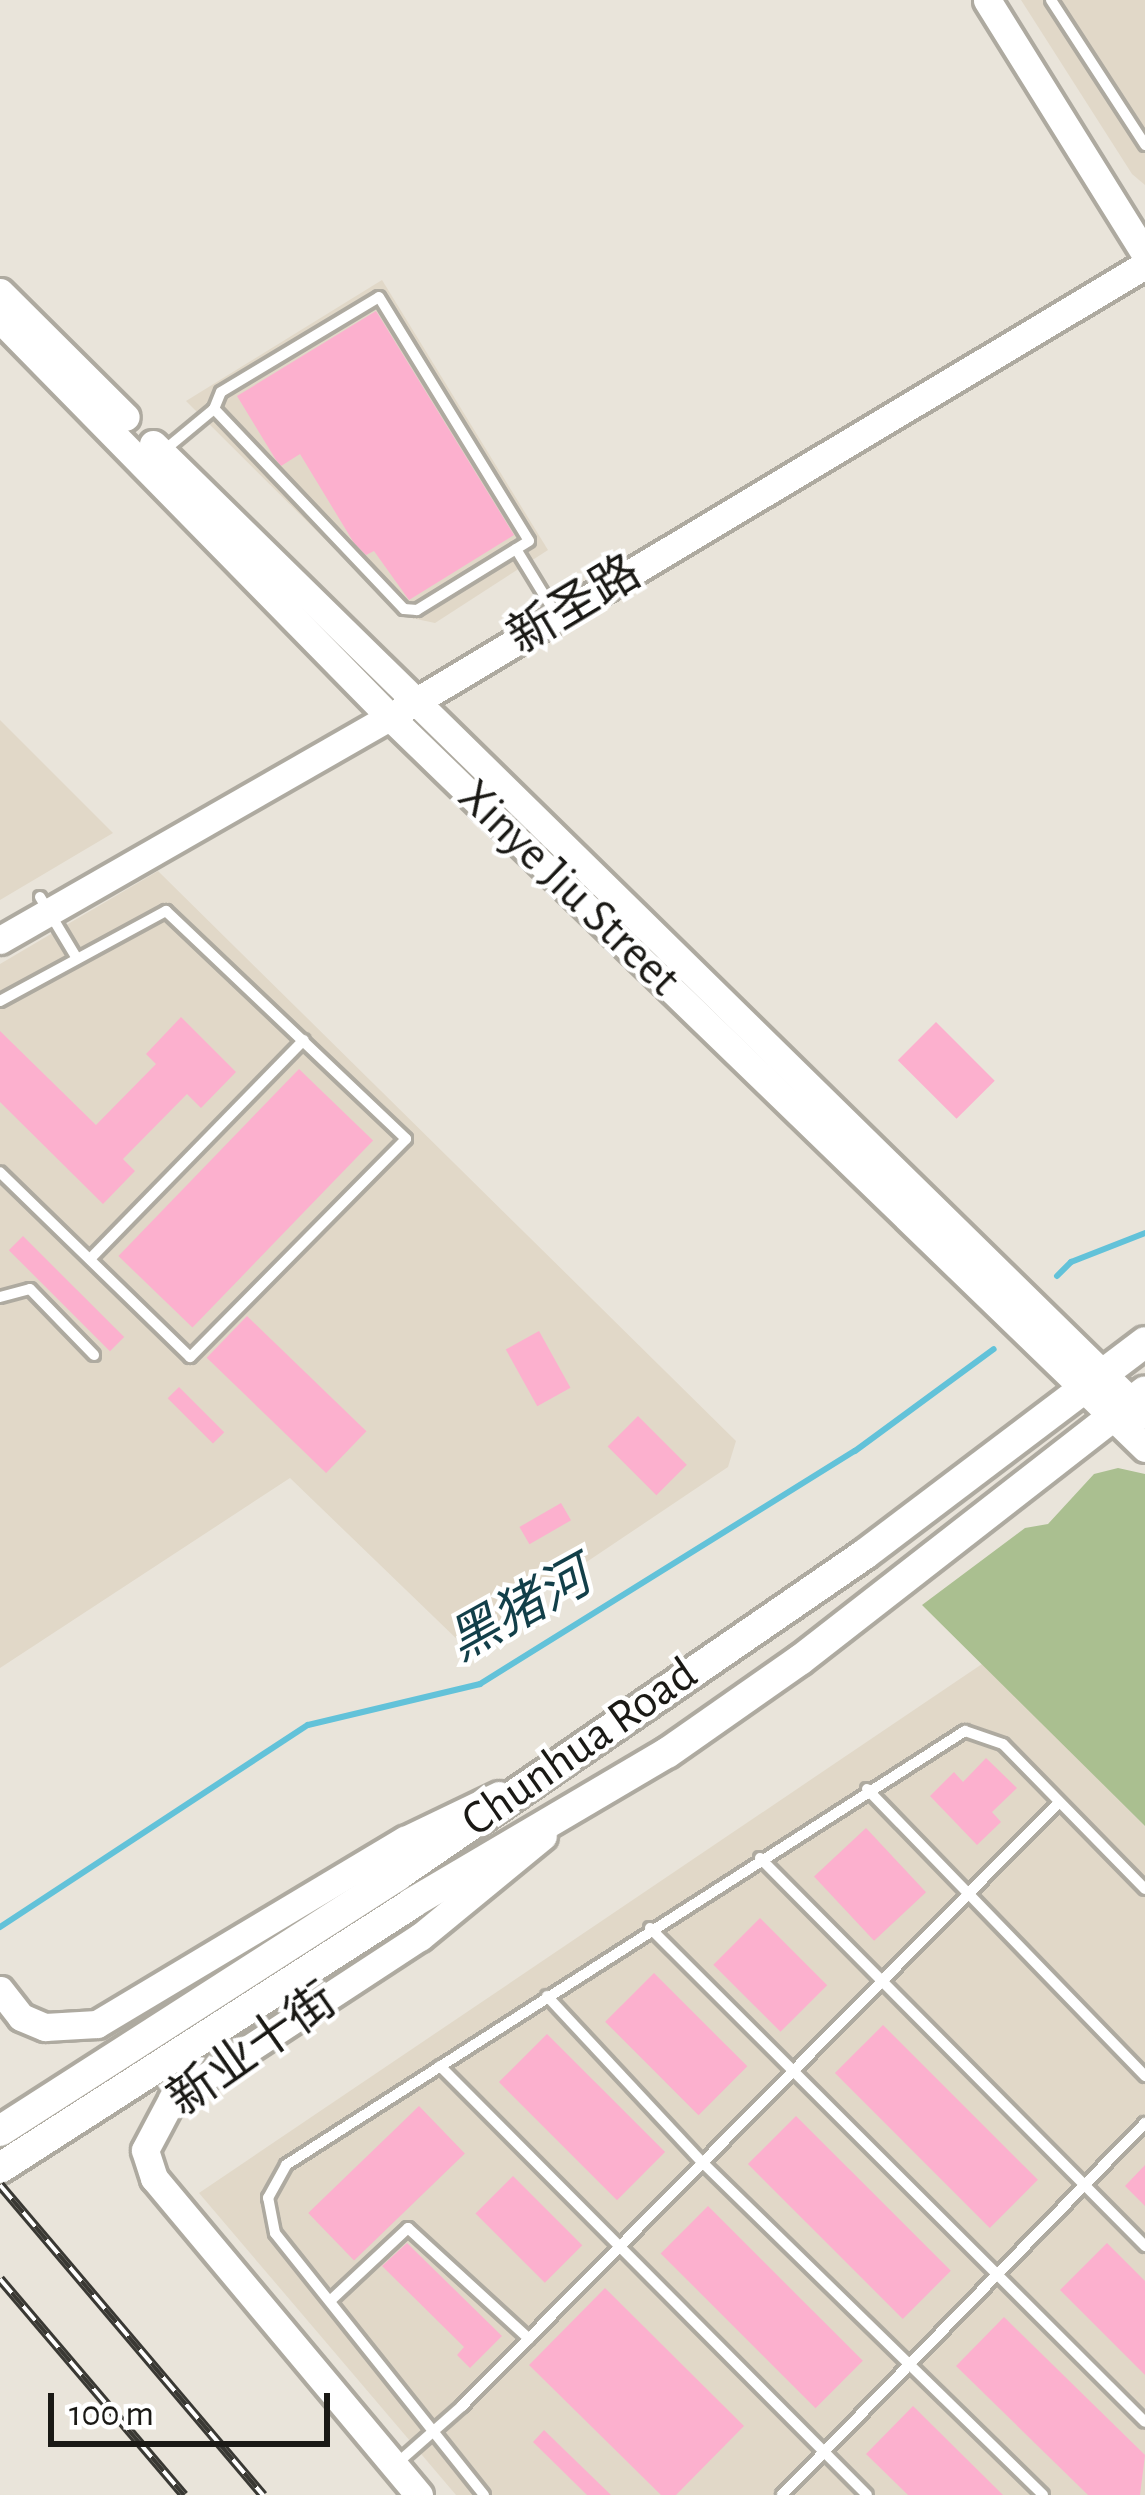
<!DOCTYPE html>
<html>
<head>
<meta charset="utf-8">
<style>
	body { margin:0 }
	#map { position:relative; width:1145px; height:2495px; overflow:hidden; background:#e9e4da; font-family:"Alegreya Sans","Noto Sans SC",sans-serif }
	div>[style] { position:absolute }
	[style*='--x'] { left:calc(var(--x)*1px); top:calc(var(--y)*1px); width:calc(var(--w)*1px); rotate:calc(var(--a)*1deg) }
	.built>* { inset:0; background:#e1d8c8 }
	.green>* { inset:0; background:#aabf90 }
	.stream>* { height:6px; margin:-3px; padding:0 3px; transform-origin:3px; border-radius:3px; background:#62c2d9 }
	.building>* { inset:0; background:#fcb0ce; transform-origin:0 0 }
	.roads { filter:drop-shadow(3px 0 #aeaaa0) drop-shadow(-3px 0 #aeaaa0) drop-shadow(0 3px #aeaaa0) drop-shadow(0 -3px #aeaaa0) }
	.lane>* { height:10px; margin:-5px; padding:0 5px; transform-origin:5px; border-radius:5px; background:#fff }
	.secondary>* { height:27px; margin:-13.5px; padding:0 13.5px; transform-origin:13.5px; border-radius:13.5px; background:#fff }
	.primary>* { height:30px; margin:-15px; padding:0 15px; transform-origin:15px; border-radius:15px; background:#fff }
	.rail>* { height:10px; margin-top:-5px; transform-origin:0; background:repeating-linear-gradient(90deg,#fff 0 18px,#3a3934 0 36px); box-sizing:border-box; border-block:3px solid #3a3934 }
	span { translate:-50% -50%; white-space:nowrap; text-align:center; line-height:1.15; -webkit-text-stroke:9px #fff; paint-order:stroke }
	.street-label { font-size:48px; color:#1a1915 }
	.water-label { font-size:51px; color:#123f49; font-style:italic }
	.scale { position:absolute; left:48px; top:2393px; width:282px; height:54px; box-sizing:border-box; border:6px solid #1a1915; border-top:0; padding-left:15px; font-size:36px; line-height:42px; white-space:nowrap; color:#1a1915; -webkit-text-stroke:9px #fff; paint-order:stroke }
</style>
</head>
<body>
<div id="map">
	<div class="built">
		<div style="clip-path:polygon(1021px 0,1145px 0,1145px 185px,1132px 174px)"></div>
		<div style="clip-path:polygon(382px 280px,548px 550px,435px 623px,402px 616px,186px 401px)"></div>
		<div style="clip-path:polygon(0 720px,113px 833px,0 900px)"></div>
		<div style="clip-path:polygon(158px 871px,736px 1441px,728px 1467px,463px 1645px,290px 1478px,0 1668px,0 964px)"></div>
		<div style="clip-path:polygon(982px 1664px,1145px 1826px,1145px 2495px,456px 2495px,199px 2193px)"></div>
	</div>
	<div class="green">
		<div style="clip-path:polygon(1118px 1468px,1145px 1474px,1145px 1826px,922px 1605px,1025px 1528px,1048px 1524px,1094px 1474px)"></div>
	</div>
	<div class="stream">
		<div style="--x:1057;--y:1276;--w:20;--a:-45"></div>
		<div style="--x:1071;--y:1262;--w:79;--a:-21.4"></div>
		<div style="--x:0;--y:1927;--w:368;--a:-33.3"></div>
		<div style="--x:308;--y:1725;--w:177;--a:-13.4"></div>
		<div style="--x:480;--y:1684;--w:441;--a:-31.9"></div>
		<div style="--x:855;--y:1451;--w:172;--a:-36.3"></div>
	</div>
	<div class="building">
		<div style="clip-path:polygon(376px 311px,514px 535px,409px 600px,374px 551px,366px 555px,354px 543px,300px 454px,281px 466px,276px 460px,237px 396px)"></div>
		<div style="clip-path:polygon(181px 1017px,236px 1072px,201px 1108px,187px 1094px,123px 1159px,135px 1171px,103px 1204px,0 1102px,0 1031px,96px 1125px,156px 1064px,146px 1054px)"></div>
		<div style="left:936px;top:1022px;width:83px;height:54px;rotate:45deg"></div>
		<div style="left:299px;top:1069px;width:103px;height:260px;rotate:44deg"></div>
		<div style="left:23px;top:1236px;width:143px;height:20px;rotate:45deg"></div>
		<div style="left:247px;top:1316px;width:166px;height:58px;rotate:44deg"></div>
		<div style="left:539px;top:1331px;width:65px;height:38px;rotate:61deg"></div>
		<div style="left:179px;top:1387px;width:64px;height:16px;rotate:45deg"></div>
		<div style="left:638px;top:1416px;width:69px;height:43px;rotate:45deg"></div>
		<div style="left:561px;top:1503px;width:20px;height:48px;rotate:60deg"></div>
		<div style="clip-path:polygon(986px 1758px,1017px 1788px,992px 1812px,1001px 1822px,977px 1845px,930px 1796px,954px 1772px,963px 1782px)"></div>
		<div style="left:866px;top:1828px;width:88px;height:71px;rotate:47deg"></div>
		<div style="left:760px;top:1918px;width:95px;height:66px;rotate:45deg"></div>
		<div style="left:654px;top:1973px;width:132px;height:69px;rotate:45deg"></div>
		<div style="left:883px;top:2025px;width:219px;height:68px;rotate:45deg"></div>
		<div style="left:547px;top:2034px;width:167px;height:68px;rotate:45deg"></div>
		<div style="left:419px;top:2106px;width:66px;height:154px;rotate:46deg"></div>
		<div style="left:796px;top:2116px;width:219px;height:68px;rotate:45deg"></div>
		<div style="clip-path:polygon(1145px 2165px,1145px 2206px,1125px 2186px)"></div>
		<div style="left:513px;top:2176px;width:98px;height:53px;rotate:45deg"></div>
		<div style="left:708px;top:2206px;width:219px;height:67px;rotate:45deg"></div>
		<div style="clip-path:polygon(407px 2243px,502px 2336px,470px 2368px,457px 2355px,464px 2347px,382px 2266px)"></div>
		<div style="clip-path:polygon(1107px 2243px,1145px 2281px,1145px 2375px,1060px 2290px)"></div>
		<div style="clip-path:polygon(605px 2288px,744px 2426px,676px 2495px,661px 2495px,529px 2365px)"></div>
		<div style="clip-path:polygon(1004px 2317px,1145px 2455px,1140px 2495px,1088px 2495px,956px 2366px)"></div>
		<div style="clip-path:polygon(913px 2406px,1003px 2495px,908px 2495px,866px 2454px)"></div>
		<div style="clip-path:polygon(544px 2430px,611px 2495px,587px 2495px,533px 2442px)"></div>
	</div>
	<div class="roads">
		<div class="lane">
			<div style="--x:1051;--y:0;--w:173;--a:57"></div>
			<div style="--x:379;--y:297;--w:286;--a:58.4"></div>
			<div style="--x:529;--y:541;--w:132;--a:148.4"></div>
			<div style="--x:417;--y:610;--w:13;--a:-176"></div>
			<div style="--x:404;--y:609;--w:276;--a:-133.5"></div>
			<div style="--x:214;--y:409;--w:18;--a:-68"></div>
			<div style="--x:221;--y:392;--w:184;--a:-31"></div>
			<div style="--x:161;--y:453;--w:69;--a:-39.7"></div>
			<div style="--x:516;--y:549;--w:75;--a:58.6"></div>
			<div style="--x:40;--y:897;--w:70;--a:59"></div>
			<div style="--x:0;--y:1001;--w:189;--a:-28.5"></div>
			<div style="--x:166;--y:911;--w:331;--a:43.5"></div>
			<div style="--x:406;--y:1139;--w:307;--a:134.7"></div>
			<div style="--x:190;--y:1357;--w:265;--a:-135.8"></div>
			<div style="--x:90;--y:1259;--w:306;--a:-45.7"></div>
			<div style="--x:0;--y:1297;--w:31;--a:-15"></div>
			<div style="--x:30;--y:1289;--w:92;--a:45.9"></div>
			<div style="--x:867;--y:1789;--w:400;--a:45.9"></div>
			<div style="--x:760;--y:1858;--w:547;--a:45.22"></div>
			<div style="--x:650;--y:1928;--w:699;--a:44.94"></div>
			<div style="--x:547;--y:1996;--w:229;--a:47"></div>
			<div style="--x:703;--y:2163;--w:475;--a:44.3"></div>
			<div style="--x:440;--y:2066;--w:605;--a:45.13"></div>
			<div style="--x:330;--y:2301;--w:107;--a:-43.1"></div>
			<div style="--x:408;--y:2228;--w:164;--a:42.5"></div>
			<div style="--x:394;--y:2466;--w:91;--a:-41.4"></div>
			<div style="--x:462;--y:2406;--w:848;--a:-45.33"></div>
			<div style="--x:484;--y:2495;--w:335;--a:-128.6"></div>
			<div style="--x:275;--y:2233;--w:36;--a:-101"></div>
			<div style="--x:268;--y:2198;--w:38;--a:-61"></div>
			<div style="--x:286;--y:2165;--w:806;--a:-32.59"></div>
			<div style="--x:965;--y:1731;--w:40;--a:18.9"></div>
			<div style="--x:1003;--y:1744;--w:203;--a:45.6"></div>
			<div style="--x:782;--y:2495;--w:520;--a:-45.7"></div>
		</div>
		<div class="secondary">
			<div style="--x:987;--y:0;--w:299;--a:58.1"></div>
			<div style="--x:0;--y:292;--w:177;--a:44.8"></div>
			<div style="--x:0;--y:319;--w:557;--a:45.58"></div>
			<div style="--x:390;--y:717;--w:1051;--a:44.07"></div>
			<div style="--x:153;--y:444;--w:1388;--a:44.39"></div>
			<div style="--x:0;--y:940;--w:449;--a:-29.8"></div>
			<div style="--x:390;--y:717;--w:880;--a:-30.91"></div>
			<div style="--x:0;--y:1990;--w:34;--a:52"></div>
			<div style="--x:21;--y:2017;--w:26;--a:23"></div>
			<div style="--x:45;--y:2027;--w:52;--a:-3.3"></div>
			<div style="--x:97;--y:2024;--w:359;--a:-30.9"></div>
			<div style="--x:405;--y:1840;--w:104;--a:-25.6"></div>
			<div style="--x:419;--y:2495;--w:413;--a:-129.9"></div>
			<div style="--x:154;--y:2178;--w:29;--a:-108"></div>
			<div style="--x:145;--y:2150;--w:58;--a:-62.1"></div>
			<div style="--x:172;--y:2099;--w:296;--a:-33.2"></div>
			<div style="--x:420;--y:1937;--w:159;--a:-39.4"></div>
		</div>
		<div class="primary">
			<div style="--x:0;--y:2131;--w:473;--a:-32.7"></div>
			<div style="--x:398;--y:1875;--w:567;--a:-34.5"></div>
			<div style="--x:865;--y:1554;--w:351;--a:-37.1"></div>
			<div style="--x:0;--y:2168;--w:490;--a:-32.7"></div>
			<div style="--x:412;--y:1903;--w:296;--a:-30.5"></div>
			<div style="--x:667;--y:1753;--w:162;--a:-35"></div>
			<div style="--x:800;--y:1660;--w:437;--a:-37.9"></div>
		</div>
	</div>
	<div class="rail">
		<div style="--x:0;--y:2185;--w:407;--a:49.7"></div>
		<div style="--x:0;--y:2279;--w:284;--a:49.6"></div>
	</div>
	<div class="street-label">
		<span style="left:575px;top:606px;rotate:-31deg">新圣路</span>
		<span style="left:568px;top:889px;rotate:44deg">Xinye Jiu Street</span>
		<span style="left:580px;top:1748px;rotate:-35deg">Chunhua Road</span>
		<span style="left:253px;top:2051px;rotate:-35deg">新业十街</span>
	</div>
	<div class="water-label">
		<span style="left:520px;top:1611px;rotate:-29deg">黑猪河</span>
	</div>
	<div class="scale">100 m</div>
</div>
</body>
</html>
